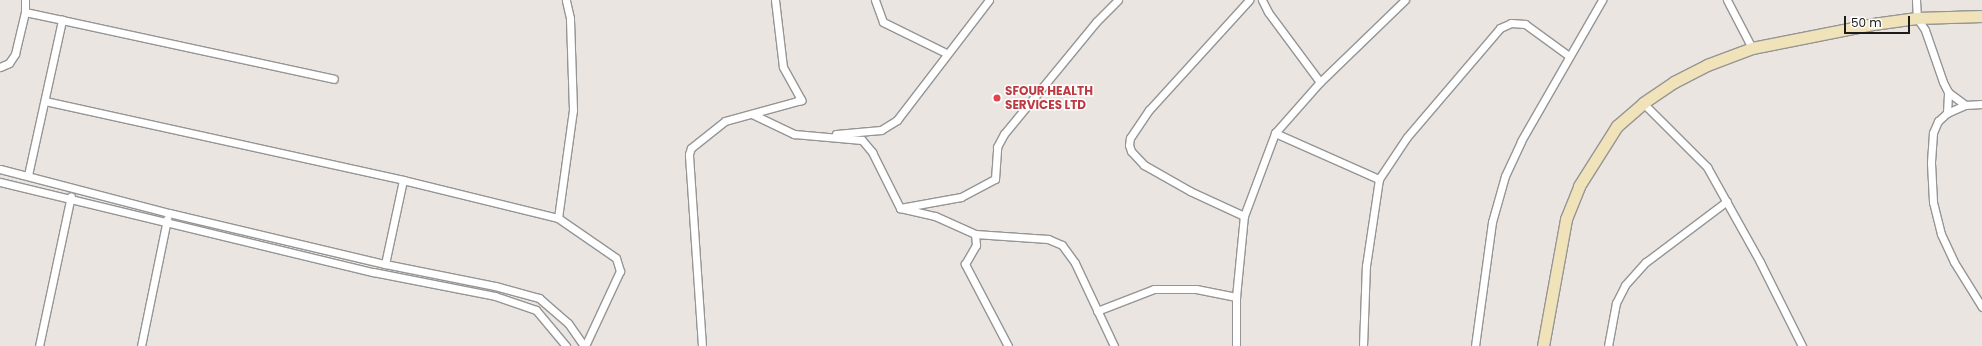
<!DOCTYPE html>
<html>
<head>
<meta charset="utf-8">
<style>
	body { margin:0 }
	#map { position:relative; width:1982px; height:346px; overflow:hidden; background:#ebe5e1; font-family:Poppins,sans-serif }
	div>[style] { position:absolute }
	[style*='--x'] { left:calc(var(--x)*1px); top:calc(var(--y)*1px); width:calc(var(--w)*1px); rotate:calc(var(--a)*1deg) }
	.roads { filter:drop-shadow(1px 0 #959595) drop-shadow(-1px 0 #959595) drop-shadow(0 1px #959595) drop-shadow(0 -1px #959595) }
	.street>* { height:7px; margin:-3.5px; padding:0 3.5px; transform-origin:3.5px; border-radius:3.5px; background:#fff }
	.secondary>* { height:11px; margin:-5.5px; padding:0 5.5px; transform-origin:5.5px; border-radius:5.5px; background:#f1e3b9 }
	.dots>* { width:11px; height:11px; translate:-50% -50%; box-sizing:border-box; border:2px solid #fff; border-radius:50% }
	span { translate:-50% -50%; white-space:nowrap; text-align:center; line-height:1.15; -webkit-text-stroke:3px #fff; paint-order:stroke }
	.health-label { font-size:12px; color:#be3a42; font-weight:700 }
	.left { translate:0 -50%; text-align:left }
	.scale { position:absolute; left:1844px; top:16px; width:66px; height:18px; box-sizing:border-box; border:2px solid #1b1b1b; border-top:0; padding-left:5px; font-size:12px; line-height:14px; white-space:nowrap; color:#1b1b1b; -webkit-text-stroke:3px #fff; paint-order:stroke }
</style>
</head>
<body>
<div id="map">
	<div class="roads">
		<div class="street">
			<div style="--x:775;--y:0;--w:67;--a:83.2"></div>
			<div style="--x:783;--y:67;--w:38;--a:61"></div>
			<div style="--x:801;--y:100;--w:4;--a:166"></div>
			<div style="--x:875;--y:0;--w:23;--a:70"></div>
			<div style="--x:883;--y:22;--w:70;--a:26.2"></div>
			<div style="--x:1262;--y:0;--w:13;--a:63"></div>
			<div style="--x:1268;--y:12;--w:87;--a:53.4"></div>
			<div style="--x:1727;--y:0;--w:54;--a:62.5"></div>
			<div style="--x:1916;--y:0;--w:18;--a:87"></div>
			<div style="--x:1917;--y:18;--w:14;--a:56"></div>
			<div style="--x:1925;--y:30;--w:55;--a:70.9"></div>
			<div style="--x:1943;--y:82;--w:11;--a:63"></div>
			<div style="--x:1948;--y:92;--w:21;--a:37"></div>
			<div style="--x:25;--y:12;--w:12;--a:-90"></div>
			<div style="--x:0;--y:67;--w:10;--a:-24"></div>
			<div style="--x:9;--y:63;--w:11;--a:-56"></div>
			<div style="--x:15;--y:54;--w:43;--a:-76.6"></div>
			<div style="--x:25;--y:12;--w:38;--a:12"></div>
			<div style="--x:45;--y:101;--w:367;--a:12.4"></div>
			<div style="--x:1643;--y:103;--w:91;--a:45"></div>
			<div style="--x:1707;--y:167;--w:109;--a:60.8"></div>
			<div style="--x:1760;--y:262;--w:94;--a:63.4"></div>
			<div style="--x:1982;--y:104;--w:17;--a:177"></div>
			<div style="--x:1965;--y:105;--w:20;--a:156"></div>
			<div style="--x:1947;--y:113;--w:12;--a:138"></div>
			<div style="--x:1938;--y:121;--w:13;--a:113"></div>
			<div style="--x:1933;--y:133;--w:30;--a:94"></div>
			<div style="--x:1931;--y:163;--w:39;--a:87"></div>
			<div style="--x:1933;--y:202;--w:33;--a:76"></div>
			<div style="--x:1941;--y:234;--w:31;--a:65"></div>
			<div style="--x:1954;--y:262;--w:53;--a:58.1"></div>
			<div style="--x:1947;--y:113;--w:21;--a:-87"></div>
			<div style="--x:752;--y:114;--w:47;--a:25.5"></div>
			<div style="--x:794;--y:134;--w:68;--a:5"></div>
			<div style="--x:862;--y:140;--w:16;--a:50"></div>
			<div style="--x:872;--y:152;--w:63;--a:63.4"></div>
			<div style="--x:900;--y:208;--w:36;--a:13"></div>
			<div style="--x:935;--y:216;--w:44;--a:24.2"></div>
			<div style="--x:1275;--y:133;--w:114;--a:23.9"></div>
			<div style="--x:836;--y:134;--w:45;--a:-5.1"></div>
			<div style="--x:881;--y:130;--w:19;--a:-32"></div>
			<div style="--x:897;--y:120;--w:151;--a:-52.5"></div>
			<div style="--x:0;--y:169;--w:175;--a:14.6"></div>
			<div style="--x:169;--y:213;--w:222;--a:13.3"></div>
			<div style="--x:385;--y:264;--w:112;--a:11.3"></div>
			<div style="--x:495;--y:286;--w:46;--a:15.3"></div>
			<div style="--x:539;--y:298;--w:38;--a:41"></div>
			<div style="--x:568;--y:323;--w:28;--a:55"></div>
			<div style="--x:28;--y:175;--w:159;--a:-77.6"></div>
			<div style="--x:62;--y:20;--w:278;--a:12.2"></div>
			<div style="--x:0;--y:182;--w:384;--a:13.6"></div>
			<div style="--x:373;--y:272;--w:124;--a:11.1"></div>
			<div style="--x:495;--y:296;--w:43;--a:18.9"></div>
			<div style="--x:536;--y:310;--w:47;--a:50.2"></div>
			<div style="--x:900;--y:208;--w:62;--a:-10.2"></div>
			<div style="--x:961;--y:197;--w:38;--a:-28"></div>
			<div style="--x:995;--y:179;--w:32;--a:-86"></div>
			<div style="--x:997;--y:147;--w:15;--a:-62"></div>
			<div style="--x:1004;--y:134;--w:145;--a:-50.6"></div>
			<div style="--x:1096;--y:22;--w:31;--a:-45"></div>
			<div style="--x:1244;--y:216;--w:60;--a:-155.2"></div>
			<div style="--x:1190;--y:191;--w:53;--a:-150.5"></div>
			<div style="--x:1144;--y:165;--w:19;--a:-133"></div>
			<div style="--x:1131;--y:151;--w:6;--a:-108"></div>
			<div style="--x:1129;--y:145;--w:7;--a:-82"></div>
			<div style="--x:1130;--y:138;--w:34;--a:-56"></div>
			<div style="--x:1149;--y:110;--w:149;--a:-47.7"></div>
			<div style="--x:558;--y:218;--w:109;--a:-82.1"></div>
			<div style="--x:573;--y:110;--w:92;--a:-91.9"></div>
			<div style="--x:570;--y:18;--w:18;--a:-103"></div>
			<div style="--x:385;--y:264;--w:86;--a:-77.9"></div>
			<div style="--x:403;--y:180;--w:160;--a:13.8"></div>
			<div style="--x:558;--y:218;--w:70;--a:34.6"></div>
			<div style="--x:616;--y:258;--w:14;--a:73"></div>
			<div style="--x:620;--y:271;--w:83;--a:115"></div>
			<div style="--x:1097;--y:311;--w:61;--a:-21.1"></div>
			<div style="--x:1154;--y:289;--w:42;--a:0"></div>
			<div style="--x:1196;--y:289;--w:41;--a:11.3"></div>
			<div style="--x:39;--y:346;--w:153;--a:-78"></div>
			<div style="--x:141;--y:346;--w:130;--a:-78.4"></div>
			<div style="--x:702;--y:346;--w:192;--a:-93.9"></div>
			<div style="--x:689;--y:154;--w:6;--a:-72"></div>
			<div style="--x:691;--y:148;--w:43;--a:-38.5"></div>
			<div style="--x:725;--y:121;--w:79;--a:-15.4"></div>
			<div style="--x:1008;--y:346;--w:93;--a:-117.7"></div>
			<div style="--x:965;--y:264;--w:22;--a:-60"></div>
			<div style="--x:976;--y:245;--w:11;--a:-95"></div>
			<div style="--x:975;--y:234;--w:73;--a:3.9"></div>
			<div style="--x:1048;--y:239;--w:15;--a:23"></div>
			<div style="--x:1062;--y:245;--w:22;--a:54"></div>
			<div style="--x:1075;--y:263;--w:92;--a:64.8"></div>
			<div style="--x:1236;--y:346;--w:49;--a:-90"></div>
			<div style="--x:1236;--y:297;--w:81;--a:-84.4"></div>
			<div style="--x:1244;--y:216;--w:89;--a:-69.5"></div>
			<div style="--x:1275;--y:133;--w:68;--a:-48.6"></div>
			<div style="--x:1320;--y:82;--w:118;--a:-44"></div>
			<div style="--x:1363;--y:346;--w:80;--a:-87.9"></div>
			<div style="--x:1366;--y:266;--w:88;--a:-81.5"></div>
			<div style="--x:1379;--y:179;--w:50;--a:-56.3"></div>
			<div style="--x:1407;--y:137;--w:143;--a:-49.5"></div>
			<div style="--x:1500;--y:28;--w:12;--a:-24"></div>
			<div style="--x:1511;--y:23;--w:14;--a:4"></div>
			<div style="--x:1525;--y:24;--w:54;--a:36"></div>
			<div style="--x:1475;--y:346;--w:125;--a:-82.2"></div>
			<div style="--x:1492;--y:222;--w:48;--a:-74.2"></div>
			<div style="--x:1505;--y:176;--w:38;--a:-65"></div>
			<div style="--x:1521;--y:141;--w:163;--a:-60.1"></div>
			<div style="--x:1608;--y:346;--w:44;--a:-79.5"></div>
			<div style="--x:1616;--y:303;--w:20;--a:-63"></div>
			<div style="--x:1625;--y:285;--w:31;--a:-48"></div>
			<div style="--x:1646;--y:262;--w:101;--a:-37"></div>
		</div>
		<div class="secondary">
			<div style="--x:1543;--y:346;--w:129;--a:-79.7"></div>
			<div style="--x:1566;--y:219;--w:35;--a:-68"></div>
			<div style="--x:1579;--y:186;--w:71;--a:-57.7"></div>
			<div style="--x:1617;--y:126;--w:35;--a:-41"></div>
			<div style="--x:1643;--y:103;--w:37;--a:-34"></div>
			<div style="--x:1674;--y:82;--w:37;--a:-27"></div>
			<div style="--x:1707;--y:65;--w:48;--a:-20.7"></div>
			<div style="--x:1752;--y:48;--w:123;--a:-11.2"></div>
			<div style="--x:1873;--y:24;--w:44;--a:-7.8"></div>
			<div style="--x:1917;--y:18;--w:65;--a:-1.8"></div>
		</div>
	</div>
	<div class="dots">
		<div style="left:997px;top:98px;background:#e0444e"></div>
	</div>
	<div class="health-label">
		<span class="left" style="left:1005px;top:98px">SFOUR HEALTH<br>SERVICES LTD</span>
	</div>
	<div class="scale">50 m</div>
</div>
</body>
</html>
